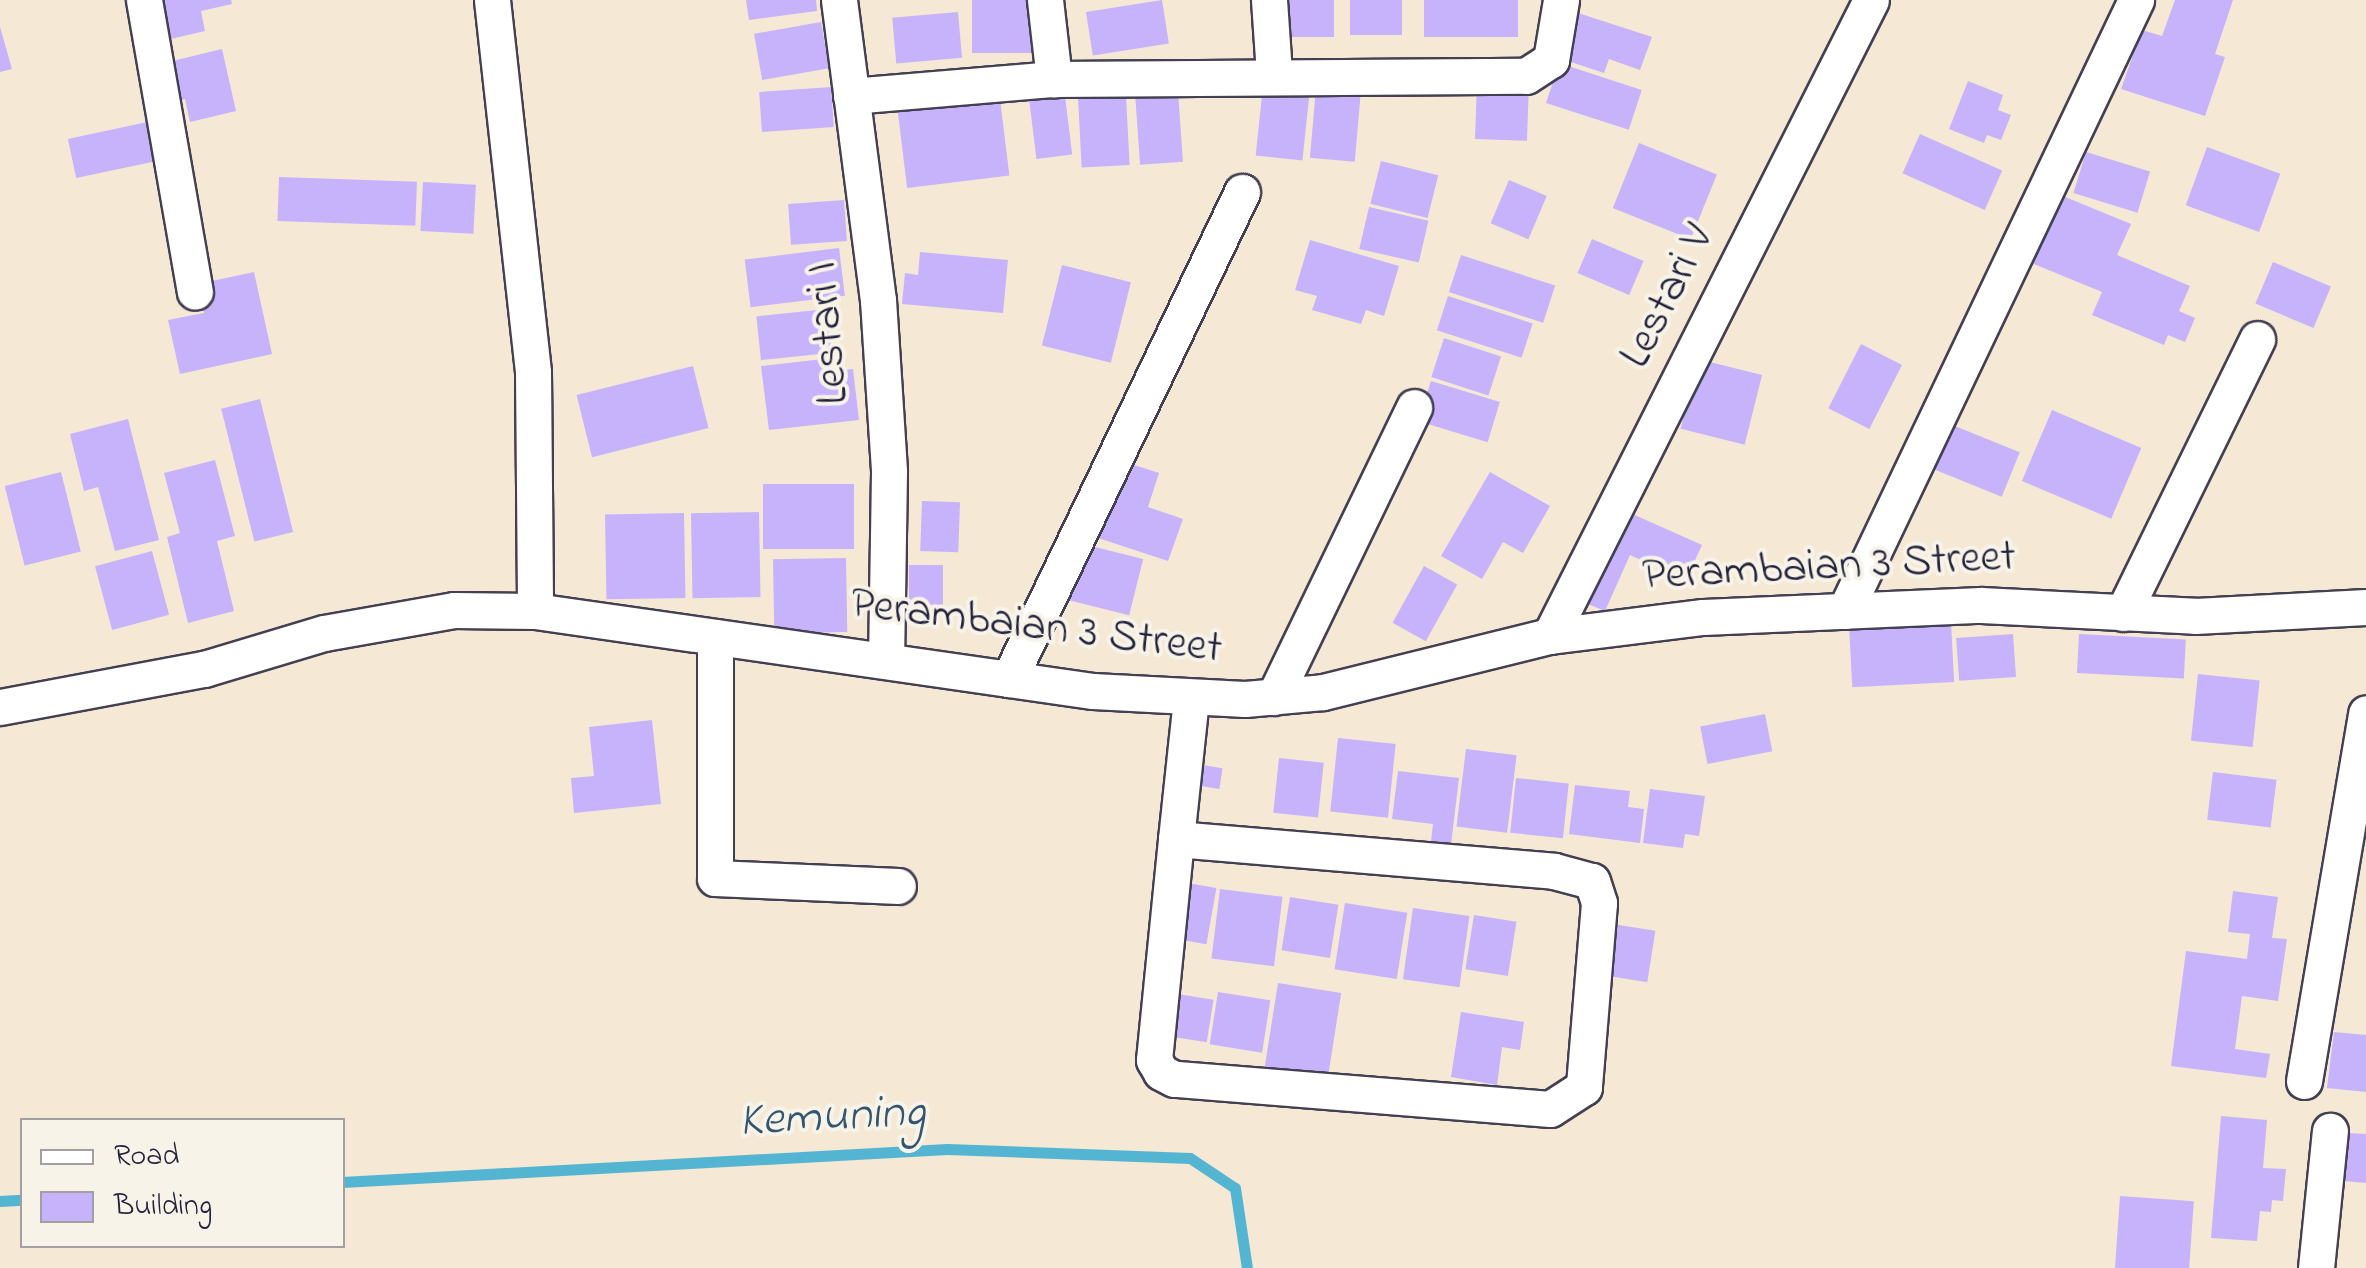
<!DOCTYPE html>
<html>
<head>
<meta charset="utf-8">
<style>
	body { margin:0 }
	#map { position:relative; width:2366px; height:1268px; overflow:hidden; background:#f5e8d5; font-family:"Indie Flower",sans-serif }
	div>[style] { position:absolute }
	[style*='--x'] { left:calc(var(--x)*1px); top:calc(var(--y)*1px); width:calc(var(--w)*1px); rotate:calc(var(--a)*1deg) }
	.stream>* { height:11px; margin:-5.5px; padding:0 5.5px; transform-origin:5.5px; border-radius:5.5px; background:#53b5d2 }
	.building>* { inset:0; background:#c6b3fc; transform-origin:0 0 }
	.roads { filter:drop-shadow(2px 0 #424052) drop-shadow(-2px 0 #424052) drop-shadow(0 2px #424052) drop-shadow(0 -2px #424052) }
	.street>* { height:35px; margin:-17.5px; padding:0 17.5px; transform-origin:17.5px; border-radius:17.5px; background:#fff }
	span { translate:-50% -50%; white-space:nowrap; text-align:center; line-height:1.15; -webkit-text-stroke:8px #f7f3e8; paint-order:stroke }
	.street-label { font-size:45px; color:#22223b }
	.water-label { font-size:48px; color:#335570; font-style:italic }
	.legend { position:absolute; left:20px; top:1118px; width:325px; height:130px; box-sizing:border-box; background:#f7f3e8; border:2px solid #a29fa3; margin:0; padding:12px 18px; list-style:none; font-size:30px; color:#22223b }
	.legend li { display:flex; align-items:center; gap:20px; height:50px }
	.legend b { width:50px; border:2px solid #a29fa3 }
</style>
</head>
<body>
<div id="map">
	<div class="stream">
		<div style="--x:342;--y:1182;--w:606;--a:-3.12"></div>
		<div style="--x:947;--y:1149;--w:243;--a:2.1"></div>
		<div style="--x:1190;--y:1158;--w:54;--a:33.7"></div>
		<div style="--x:1235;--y:1188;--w:81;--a:81.5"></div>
		<div style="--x:0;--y:1201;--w:22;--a:-3"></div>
	</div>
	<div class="building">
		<div style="clip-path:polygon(152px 0,231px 0,232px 4px,201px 11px,205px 31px,162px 41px)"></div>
		<div style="clip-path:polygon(746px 0,816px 0,817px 11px,749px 20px)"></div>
		<div style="left:972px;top:0;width:60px;height:53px"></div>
		<div style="left:1162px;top:0;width:44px;height:77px;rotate:81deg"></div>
		<div style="left:1285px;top:0;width:49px;height:37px"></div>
		<div style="left:1350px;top:0;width:52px;height:35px"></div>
		<div style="left:1424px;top:0;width:94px;height:37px"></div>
		<div style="clip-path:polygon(2175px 0,2233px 0,2215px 54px,2225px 57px,2205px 116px,2121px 89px,2142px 30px,2162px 36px)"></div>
		<div style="clip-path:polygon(1572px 11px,1652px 37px,1640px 70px,1609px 59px,1604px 73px,1556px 57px)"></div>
		<div style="left:958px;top:12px;width:46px;height:66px;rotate:85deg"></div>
		<div style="left:821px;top:22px;width:47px;height:68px;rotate:80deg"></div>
		<div style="clip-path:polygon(0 27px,12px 69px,0 72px)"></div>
		<div style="clip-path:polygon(222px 49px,236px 111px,190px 122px,185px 99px,169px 103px,160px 64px)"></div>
		<div style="left:1559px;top:63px;width:87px;height:42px;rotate:18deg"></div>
		<div style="clip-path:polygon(1968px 81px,2003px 95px,1998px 110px,2011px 115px,2001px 140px,1987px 135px,1984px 143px,1949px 129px)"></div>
		<div style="left:1477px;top:82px;width:52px;height:57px;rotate:2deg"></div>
		<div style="left:1263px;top:86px;width:47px;height:70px;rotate:6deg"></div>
		<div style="left:831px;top:87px;width:40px;height:72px;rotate:86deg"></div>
		<div style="left:1316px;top:88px;width:45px;height:70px;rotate:5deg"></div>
		<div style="left:1178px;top:91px;width:71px;height:43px;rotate:86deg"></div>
		<div style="left:1065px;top:96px;width:59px;height:36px;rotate:83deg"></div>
		<div style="left:1126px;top:96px;width:69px;height:48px;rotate:87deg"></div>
		<div style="left:1000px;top:99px;width:77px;height:103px;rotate:83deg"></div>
		<div style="left:152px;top:121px;width:40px;height:86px;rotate:78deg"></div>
		<div style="left:1920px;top:134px;width:90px;height:43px;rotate:24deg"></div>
		<div style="left:1639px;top:143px;width:84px;height:70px;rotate:22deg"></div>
		<div style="left:2207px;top:147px;width:78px;height:62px;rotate:20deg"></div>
		<div style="left:2086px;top:152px;width:67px;height:43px;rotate:17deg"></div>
		<div style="left:1381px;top:161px;width:59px;height:44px;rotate:14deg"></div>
		<div style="left:279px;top:177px;width:138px;height:44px;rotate:2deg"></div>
		<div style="left:1509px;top:180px;width:41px;height:47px;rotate:23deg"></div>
		<div style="left:423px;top:182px;width:53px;height:49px;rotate:3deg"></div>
		<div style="clip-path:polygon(2058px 194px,2131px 224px,2117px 255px,2190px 286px,2179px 311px,2195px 318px,2185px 342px,2168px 335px,2164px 345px,2092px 315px,2102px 292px,2029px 262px)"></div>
		<div style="left:844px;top:200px;width:41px;height:56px;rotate:86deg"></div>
		<div style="left:1369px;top:207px;width:61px;height:43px;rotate:13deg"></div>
		<div style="left:1592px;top:239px;width:56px;height:37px;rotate:23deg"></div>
		<div style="clip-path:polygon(1310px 240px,1399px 266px,1384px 316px,1366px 310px,1361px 324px,1312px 310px,1317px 296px,1295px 290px)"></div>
		<div style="left:839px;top:248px;width:48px;height:95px;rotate:83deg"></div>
		<div style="clip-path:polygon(920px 252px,1008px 260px,1003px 313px,902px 304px,905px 273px,918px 275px)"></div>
		<div style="left:1461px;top:255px;width:99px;height:39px;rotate:18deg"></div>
		<div style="left:2273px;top:262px;width:63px;height:45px;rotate:23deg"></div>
		<div style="left:1062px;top:265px;width:71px;height:83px;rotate:14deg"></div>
		<div style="clip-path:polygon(254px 272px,272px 354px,180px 374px,168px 320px,204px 313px,198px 284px)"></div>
		<div style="left:1448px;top:296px;width:89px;height:36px;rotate:18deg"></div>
		<div style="left:827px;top:309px;width:44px;height:71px;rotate:84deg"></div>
		<div style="left:1444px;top:338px;width:60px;height:41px;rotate:18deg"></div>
		<div style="left:1861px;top:344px;width:46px;height:72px;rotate:27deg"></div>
		<div style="clip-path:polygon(823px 359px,825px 372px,853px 369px,859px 420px,769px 430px,761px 366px)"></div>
		<div style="left:1698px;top:359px;width:66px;height:72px;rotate:14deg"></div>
		<div style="left:693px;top:366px;width:64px;height:120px;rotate:76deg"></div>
		<div style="left:1431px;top:381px;width:72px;height:42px;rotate:17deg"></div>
		<div style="left:260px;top:399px;width:137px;height:40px;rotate:76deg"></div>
		<div style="left:2052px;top:410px;width:97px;height:77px;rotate:23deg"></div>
		<div style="clip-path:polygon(128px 419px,159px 540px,115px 551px,98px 487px,84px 491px,70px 434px)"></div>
		<div style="left:1940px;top:420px;width:86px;height:48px;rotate:22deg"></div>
		<div style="clip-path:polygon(215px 460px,235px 536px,217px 541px,234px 611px,188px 623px,167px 537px,180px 533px,164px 473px)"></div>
		<div style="clip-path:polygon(1119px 460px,1159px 473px,1148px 507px,1183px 519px,1168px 561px,1092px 536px)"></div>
		<div style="left:61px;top:472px;width:82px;height:58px;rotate:76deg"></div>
		<div style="clip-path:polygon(1490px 472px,1550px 506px,1523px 553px,1503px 542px,1482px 579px,1441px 556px)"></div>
		<div style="left:854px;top:484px;width:65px;height:91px;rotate:90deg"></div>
		<div style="left:922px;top:501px;width:38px;height:50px;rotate:2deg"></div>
		<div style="clip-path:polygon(1619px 508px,1702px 545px,1686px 580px,1630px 555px,1605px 611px,1578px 600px)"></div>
		<div style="left:759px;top:512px;width:85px;height:68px;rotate:89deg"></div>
		<div style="left:684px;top:513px;width:85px;height:79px;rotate:89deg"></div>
		<div style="left:1083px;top:544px;width:62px;height:58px;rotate:14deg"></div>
		<div style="left:152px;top:551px;width:66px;height:59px;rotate:75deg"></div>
		<div style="left:846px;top:558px;width:74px;height:73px;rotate:89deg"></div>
		<div style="left:909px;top:565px;width:34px;height:47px"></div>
		<div style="left:1424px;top:566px;width:38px;height:65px;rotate:29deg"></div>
		<div style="left:1951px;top:622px;width:60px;height:102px;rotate:87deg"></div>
		<div style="left:2013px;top:634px;width:43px;height:57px;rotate:86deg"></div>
		<div style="left:2079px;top:634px;width:107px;height:39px;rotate:3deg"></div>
		<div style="left:2198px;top:674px;width:62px;height:67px;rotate:6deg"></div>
		<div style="left:1765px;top:714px;width:38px;height:66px;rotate:79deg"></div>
		<div style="clip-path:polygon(652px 720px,661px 804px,574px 813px,571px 778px,594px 776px,589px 727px)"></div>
		<div style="left:1338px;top:738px;width:58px;height:74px;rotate:6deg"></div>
		<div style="left:1466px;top:749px;width:51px;height:78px;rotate:7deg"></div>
		<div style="left:1279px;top:758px;width:45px;height:55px;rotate:6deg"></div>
		<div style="left:1190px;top:763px;width:33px;height:21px;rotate:9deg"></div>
		<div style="clip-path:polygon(1398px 771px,1459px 778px,1450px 853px,1430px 850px,1433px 824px,1392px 819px)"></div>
		<div style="left:2213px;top:772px;width:64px;height:48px;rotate:7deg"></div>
		<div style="left:1516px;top:778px;width:53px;height:55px;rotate:6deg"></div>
		<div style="clip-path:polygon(1575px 785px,1630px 791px,1628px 807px,1644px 809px,1640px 843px,1569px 834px)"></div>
		<div style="clip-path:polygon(1650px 789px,1705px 796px,1699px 836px,1685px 834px,1683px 848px,1643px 843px)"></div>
		<div style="left:1176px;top:881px;width:41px;height:57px;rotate:10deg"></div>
		<div style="left:1220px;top:889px;width:63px;height:70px;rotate:7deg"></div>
		<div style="clip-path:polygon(2233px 891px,2278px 897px,2272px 938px,2287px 939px,2278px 1001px,2242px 996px,2235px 1049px,2270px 1054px,2266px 1078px,2171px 1066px,2186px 951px,2247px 959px,2250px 934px,2228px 932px)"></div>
		<div style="left:1290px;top:897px;width:49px;height:54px;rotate:9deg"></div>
		<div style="left:1345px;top:903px;width:63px;height:67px;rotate:9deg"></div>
		<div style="left:1413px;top:908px;width:57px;height:72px;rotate:8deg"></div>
		<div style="left:1474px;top:915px;width:43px;height:55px;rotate:9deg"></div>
		<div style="left:1606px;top:923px;width:50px;height:52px;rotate:9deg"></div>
		<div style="left:1278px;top:983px;width:64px;height:85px;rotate:9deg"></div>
		<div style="left:1218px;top:992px;width:53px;height:53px;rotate:9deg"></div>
		<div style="left:1171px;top:993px;width:43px;height:43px;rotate:9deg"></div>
		<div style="clip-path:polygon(1461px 1012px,1524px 1022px,1520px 1050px,1502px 1047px,1497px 1085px,1451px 1077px)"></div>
		<div style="clip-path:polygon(2334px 1032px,2366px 1035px,2366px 1092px,2327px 1088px)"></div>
		<div style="clip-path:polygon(2221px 1116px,2267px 1120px,2263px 1168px,2286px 1169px,2283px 1201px,2272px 1200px,2271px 1212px,2260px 1211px,2257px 1241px,2211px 1238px)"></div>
		<div style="clip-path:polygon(2347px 1133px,2366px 1134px,2366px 1183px,2343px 1181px)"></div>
		<div style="left:2120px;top:1196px;width:74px;height:72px;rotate:4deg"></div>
	</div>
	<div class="roads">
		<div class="street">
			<div style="--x:144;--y:0;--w:296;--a:80.1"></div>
			<div style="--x:492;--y:0;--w:374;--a:83.7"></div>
			<div style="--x:533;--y:372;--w:239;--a:89.5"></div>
			<div style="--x:839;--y:0;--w:303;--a:82.6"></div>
			<div style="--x:878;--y:300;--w:172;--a:86.3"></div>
			<div style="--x:889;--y:472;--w:188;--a:90.9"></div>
			<div style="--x:1045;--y:0;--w:80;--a:83.5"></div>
			<div style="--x:1269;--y:0;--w:73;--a:86.1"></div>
			<div style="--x:851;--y:96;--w:204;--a:-4.8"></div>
			<div style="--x:1054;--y:79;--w:472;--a:-0.4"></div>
			<div style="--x:1526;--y:76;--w:30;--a:-33"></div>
			<div style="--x:1551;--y:60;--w:61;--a:-80.5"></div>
			<div style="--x:1845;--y:611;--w:677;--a:-64.53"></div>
			<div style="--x:2123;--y:613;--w:305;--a:-63.9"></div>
			<div style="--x:1550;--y:636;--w:712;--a:-63.22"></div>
			<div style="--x:715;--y:637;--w:241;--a:90"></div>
			<div style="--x:715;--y:878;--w:183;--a:2.5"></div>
			<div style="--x:1009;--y:679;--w:540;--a:-64.43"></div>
			<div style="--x:1274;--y:697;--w:322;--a:-64.2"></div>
			<div style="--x:0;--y:707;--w:208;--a:-10.6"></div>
			<div style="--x:204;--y:669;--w:125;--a:-16.7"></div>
			<div style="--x:324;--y:633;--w:132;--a:-10"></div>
			<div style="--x:454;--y:610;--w:81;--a:0.7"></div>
			<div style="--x:535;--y:611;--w:564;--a:8.16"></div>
			<div style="--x:1093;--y:691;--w:152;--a:3"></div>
			<div style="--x:1245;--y:699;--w:78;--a:-5.1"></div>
			<div style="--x:1323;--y:692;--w:234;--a:-13.9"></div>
			<div style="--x:1550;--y:636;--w:154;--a:-7.1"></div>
			<div style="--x:1703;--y:617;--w:278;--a:-2.5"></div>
			<div style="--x:1981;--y:605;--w:214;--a:2.9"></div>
			<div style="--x:2195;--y:616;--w:171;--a:-3"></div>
			<div style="--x:1176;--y:839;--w:379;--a:4.8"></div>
			<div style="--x:1554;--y:871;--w:39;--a:15"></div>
			<div style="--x:1592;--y:881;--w:23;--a:72"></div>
			<div style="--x:1599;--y:903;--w:185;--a:94.7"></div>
			<div style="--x:1584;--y:1087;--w:40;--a:147.1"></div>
			<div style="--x:1550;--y:1109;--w:377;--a:-175.4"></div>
			<div style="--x:1174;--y:1079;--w:15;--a:-152"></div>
			<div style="--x:1161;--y:1072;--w:14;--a:-120"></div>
			<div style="--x:1154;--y:1060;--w:222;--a:-84.3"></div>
			<div style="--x:1176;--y:839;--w:142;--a:-83.9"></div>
			<div style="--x:2304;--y:1081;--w:373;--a:-80.4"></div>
			<div style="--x:2316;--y:1268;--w:138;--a:-84.2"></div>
		</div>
	</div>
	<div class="street-label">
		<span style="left:1669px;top:297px;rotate:-63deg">Lestari V</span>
		<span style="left:830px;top:333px;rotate:-95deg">Lestari I</span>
		<span style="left:1829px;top:568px;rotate:-3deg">Perambaian 3 Street</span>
		<span style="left:1036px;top:628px;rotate:7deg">Perambaian 3 Street</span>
	</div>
	<div class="water-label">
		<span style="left:832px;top:1118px;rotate:-3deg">Kemuning</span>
	</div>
	<ul class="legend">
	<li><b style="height:12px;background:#fff"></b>Road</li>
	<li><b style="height:28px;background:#c6b3fc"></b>Building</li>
	</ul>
</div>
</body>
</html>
